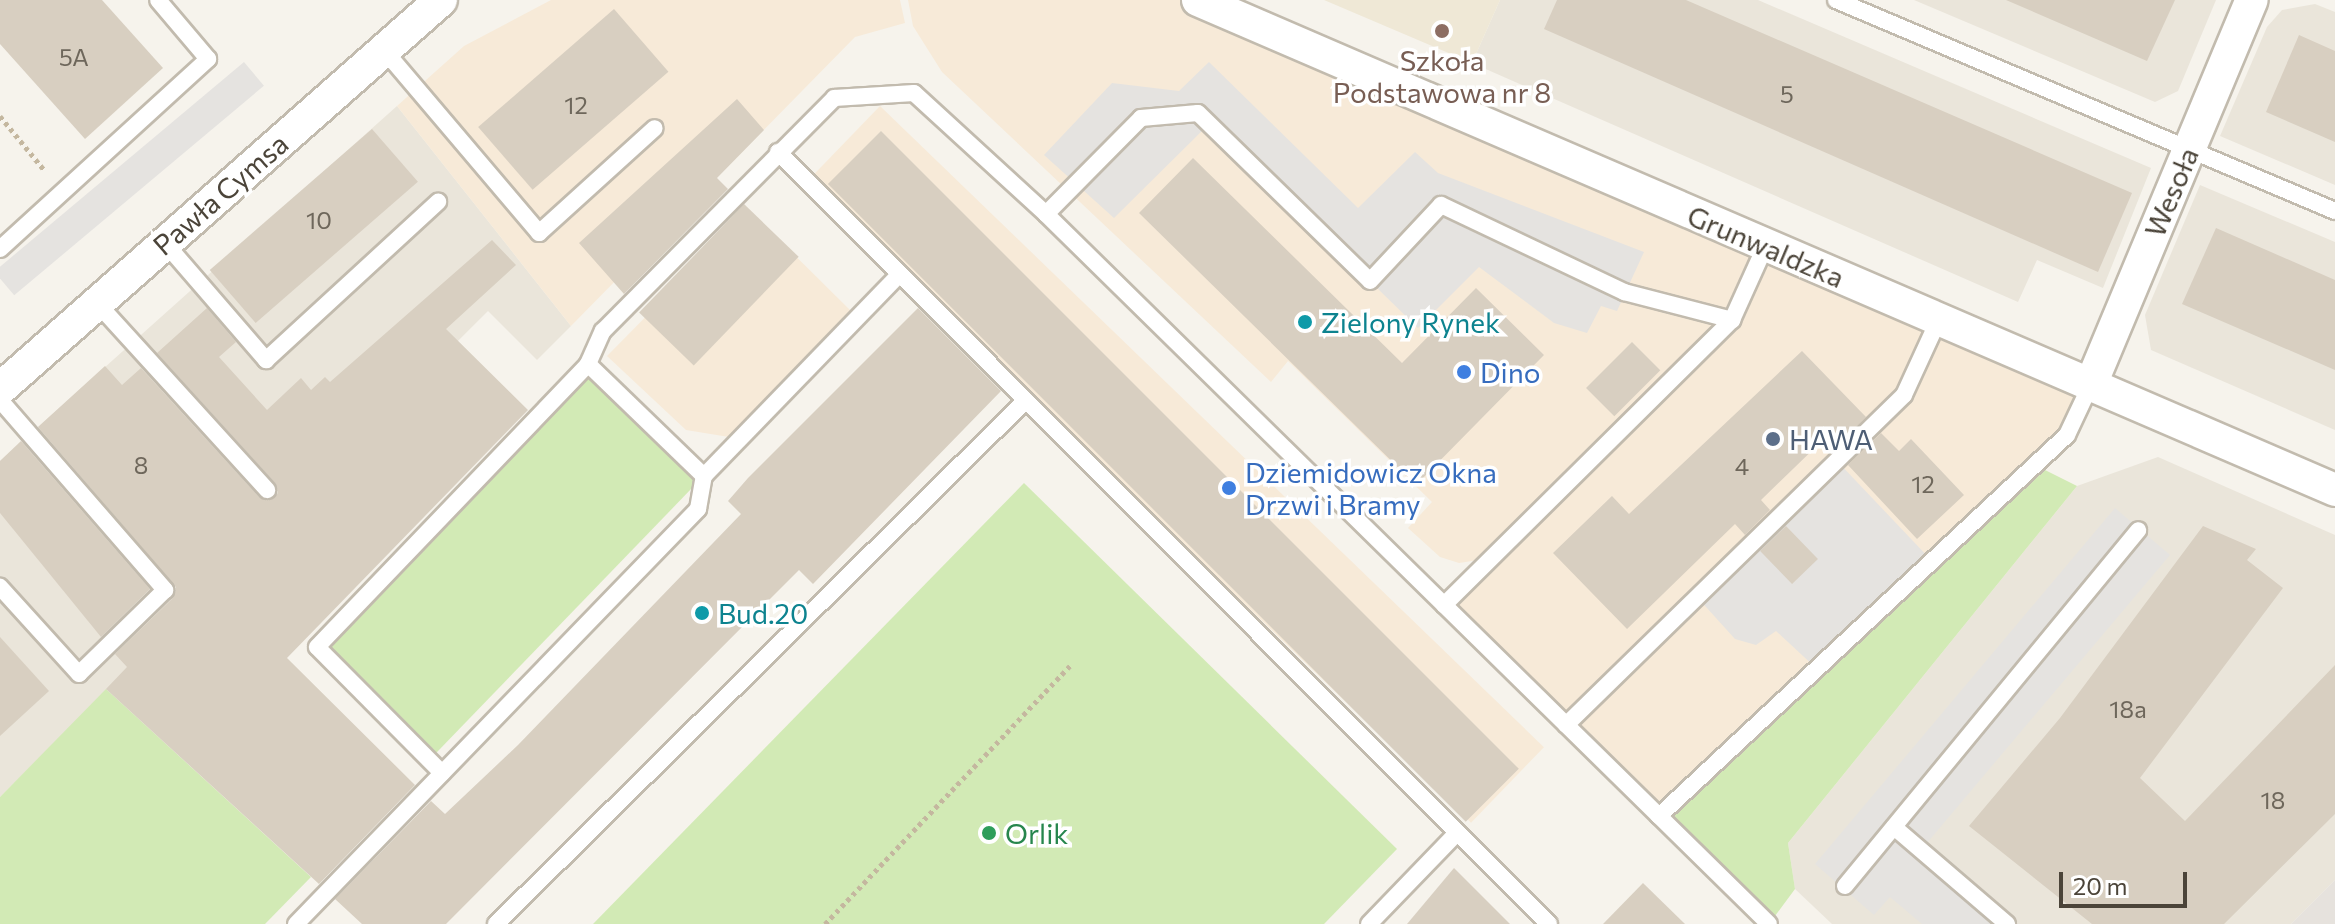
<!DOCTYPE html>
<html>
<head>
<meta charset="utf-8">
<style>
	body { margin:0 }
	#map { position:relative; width:2335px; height:924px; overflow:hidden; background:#f6f3ec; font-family:Commissioner,sans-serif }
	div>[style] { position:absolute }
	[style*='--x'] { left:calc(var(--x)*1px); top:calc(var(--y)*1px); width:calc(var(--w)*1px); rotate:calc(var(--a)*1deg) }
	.residential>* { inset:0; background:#eae5da }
	.commercial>* { inset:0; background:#f7ead8; transform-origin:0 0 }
	.industrial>* { inset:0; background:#e6e2dd }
	.education>* { inset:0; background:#efe8d6 }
	.green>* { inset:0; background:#d2eab5; transform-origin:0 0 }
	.parking>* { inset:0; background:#e5e3e0; transform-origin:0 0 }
	.building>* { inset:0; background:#d8cfc1; transform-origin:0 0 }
	.path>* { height:5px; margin-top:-2.5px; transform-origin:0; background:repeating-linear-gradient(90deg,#c4b79f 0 4px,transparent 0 8px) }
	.roads { filter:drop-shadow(2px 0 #c2bbae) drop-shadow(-2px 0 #c2bbae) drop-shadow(0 2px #c2bbae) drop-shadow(0 -2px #c2bbae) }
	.service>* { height:16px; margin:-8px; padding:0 8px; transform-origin:8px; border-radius:8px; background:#fff }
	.minor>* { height:32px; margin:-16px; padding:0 16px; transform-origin:16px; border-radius:16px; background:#fff }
	.dots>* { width:22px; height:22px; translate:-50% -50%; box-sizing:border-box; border:4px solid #fff; border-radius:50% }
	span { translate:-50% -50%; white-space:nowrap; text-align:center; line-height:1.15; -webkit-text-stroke:7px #fff; paint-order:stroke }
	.number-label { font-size:24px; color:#6e675b }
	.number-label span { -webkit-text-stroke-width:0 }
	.education-label { font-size:28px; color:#785e54 }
	.street-label { font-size:28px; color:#4b4439 }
	.culture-label { font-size:28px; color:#0d838f }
	.left { translate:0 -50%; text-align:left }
	.shop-label { font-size:28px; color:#366cbe }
	.service-label { font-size:28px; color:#4e5e75 }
	.leisure-label { font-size:28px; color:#27864d }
	.scale { position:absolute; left:2059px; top:872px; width:128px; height:36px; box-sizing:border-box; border:4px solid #4b4439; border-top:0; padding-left:10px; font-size:24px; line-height:28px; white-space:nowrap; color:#4b4439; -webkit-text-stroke:6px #fff; paint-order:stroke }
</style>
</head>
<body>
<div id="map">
	<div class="residential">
		<div style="clip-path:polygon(1500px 0,1758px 0,2151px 168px,2103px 288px,2037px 260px,2018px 302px,1472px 63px)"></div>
		<div style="clip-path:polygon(1914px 0,2216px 0,2178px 91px,2155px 102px)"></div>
		<div style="clip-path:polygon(2315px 4px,2335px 12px,2335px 185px,2220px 136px,2267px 27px,2282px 10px)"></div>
		<div style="clip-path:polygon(397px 106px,571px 326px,537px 360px,488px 311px,0 797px,0 461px)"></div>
		<div style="clip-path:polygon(2200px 185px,2335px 242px,2335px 430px,2151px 350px,2145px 315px)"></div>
		<div style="clip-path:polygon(2158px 457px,2335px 535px,2335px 880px,2291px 924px,1832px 924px,1795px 889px,1788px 843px,2077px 486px)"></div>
	</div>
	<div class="commercial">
		<div style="clip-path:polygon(551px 0,900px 0,905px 23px,855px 37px,571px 326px,397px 106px,464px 46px)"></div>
		<div style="clip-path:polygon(908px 0,1199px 0,2091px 384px,2067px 435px,1659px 816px,1444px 605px,1491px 558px,1459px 563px,1440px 557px,1408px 528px,1432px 502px,1288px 361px,1271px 382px,942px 72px,913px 26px)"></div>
		<div style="left:880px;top:106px;width:923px;height:105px;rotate:44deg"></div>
		<div style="clip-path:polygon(750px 211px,851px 311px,729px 437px,686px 430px,607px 356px)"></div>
	</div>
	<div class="industrial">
		<div style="clip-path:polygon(2335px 880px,2335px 924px,2291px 924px)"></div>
	</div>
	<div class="education">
		<div style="clip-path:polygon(1324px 0,1500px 0,1472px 63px)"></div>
	</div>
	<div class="green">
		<div style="left:588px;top:364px;width:161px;height:392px;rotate:44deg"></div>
		<div style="clip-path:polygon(2035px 465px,2077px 486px,1788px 843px,1795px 889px,1769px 924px,1659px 816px)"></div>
		<div style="clip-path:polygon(1024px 483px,1397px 849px,1324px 924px,593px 924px)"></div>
		<div style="clip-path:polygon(106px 689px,311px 877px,265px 924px,0 924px,0 797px)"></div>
	</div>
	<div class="parking">
		<div style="left:244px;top:62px;width:31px;height:326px;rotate:50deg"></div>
		<div style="clip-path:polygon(1209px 62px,1358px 208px,1415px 152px,1438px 173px,1644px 252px,1617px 311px,1601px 306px,1587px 333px,1554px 323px,1479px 267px,1418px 328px,1209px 124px,1114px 218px,1044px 155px,1112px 83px,1179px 91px)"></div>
		<div style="clip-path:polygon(1837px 461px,1932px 561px,1817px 669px,1776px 631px,1756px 645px,1735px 639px,1697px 597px)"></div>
		<div style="clip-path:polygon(2115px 508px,2170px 555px,1921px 850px,2006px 924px,1922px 924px,1890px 897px,1874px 915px,1815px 864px)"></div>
	</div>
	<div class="building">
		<div style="clip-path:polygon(0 0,102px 0,163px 68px,85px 139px,0 44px)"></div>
		<div style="clip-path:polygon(1557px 0,1686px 0,2132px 193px,2098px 272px,1544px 29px)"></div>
		<div style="clip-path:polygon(2006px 0,2175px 0,2147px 61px)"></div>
		<div style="left:614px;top:9px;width:83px;height:180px;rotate:49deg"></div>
		<div style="clip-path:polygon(2299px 35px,2335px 51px,2335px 142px,2266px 112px)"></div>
		<div style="clip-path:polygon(737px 99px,764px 130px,717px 178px,728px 189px,624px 294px,579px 243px)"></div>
		<div style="left:372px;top:129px;width:70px;height:215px;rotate:49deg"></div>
		<div style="left:881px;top:131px;width:902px;height:75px;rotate:45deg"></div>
		<div style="clip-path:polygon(1193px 158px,1402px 363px,1476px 288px,1544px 355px,1416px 485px,1139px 213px)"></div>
		<div style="left:744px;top:204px;width:76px;height:151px;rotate:44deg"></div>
		<div style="clip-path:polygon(2216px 228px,2335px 280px,2335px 370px,2182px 304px)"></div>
		<div style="clip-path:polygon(492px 240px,516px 265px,446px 329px,528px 410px,287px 658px,415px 785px,319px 884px,106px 689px,127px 667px,115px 654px,173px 598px,176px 587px,38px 427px,105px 366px,122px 385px,141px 368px,259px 497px,270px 500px,278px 493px,275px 483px,157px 353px,207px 308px,236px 342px,219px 357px,267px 410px,301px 378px,311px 390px,325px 377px,330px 382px)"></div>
		<div style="clip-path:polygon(918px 308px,1001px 391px,813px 584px,799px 570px,446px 924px,362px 924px,335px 899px,431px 801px,445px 814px,518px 745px,741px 514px,728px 501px,748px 478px)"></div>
		<div style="left:1632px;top:342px;width:40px;height:65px;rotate:45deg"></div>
		<div style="clip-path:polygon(1802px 351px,1866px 417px,1834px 448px,1825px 438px,1761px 500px,1770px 510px,1745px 535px,1735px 524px,1627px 629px,1553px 553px,1612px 496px,1629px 514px)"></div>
		<div style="clip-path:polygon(1881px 433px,1899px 451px,1911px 439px,1964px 495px,1917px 539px,1848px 465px)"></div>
		<div style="clip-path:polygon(21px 441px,150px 589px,101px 637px,0 513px,0 461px)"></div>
		<div style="left:1786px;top:526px;width:46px;height:36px;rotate:46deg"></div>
		<div style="clip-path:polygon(2203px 526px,2256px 549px,2247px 560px,2283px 588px,2140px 778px,2185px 821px,2335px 665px,2335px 814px,2224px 924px,2092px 924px,1969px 826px,2060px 718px)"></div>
		<div style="clip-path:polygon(0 637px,49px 691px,0 736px)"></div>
		<div style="clip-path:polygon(1454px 868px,1510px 924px,1407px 924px)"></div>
		<div style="clip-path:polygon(1643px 883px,1685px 924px,1603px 924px)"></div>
	</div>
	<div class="path">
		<div style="--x:0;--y:116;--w:71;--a:50.7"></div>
		<div style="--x:825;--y:924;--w:359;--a:-46.5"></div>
	</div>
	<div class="roads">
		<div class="service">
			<div style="--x:1836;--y:0;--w:542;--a:22.92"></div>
			<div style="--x:384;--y:50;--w:240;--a:49.7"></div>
			<div style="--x:539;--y:233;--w:156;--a:-42.2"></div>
			<div style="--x:778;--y:152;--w:1091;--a:45.04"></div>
			<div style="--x:1046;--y:214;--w:135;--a:-45.3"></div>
			<div style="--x:1141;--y:118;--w:57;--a:-5"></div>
			<div style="--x:1198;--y:113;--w:240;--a:44.3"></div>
			<div style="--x:1370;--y:281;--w:104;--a:-46.9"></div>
			<div style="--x:1441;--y:205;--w:203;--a:25.4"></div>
			<div style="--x:1624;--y:292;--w:112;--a:14.5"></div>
			<div style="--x:165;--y:243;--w:155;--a:49.2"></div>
			<div style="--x:266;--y:360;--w:234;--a:-42.6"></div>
			<div style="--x:0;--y:249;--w:282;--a:-42.4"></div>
			<div style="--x:208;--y:59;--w:77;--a:-130.3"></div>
			<div style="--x:97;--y:303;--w:253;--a:47.7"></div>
			<div style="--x:588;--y:364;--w:161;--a:44"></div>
			<div style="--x:0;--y:400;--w:252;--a:49"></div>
			<div style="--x:165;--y:590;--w:120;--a:135.7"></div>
			<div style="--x:79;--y:674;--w:118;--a:-132.2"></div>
			<div style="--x:1444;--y:605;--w:405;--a:-44.7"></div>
			<div style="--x:1732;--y:320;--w:80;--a:-65.7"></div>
			<div style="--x:1566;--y:725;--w:472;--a:-44.3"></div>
			<div style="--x:1904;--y:395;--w:81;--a:-65.3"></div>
			<div style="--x:442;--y:773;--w:177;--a:-134.8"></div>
			<div style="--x:317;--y:647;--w:392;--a:-46.2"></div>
			<div style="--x:588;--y:364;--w:36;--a:-66"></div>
			<div style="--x:603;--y:331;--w:328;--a:-45.2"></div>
			<div style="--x:834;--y:98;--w:80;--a:-3.6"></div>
			<div style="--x:914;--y:93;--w:179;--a:42.5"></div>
			<div style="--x:1046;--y:214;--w:1013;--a:44.48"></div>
			<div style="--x:1659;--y:816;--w:558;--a:-43.04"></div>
			<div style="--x:2067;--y:435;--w:56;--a:-64.8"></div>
			<div style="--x:1894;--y:827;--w:149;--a:40.6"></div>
			<div style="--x:1845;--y:886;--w:461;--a:-50.5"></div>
			<div style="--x:296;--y:924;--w:578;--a:-45.91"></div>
			<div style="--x:698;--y:509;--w:34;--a:-80"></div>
			<div style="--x:704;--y:476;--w:281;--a:-45.9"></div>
			<div style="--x:496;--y:924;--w:745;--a:-44.67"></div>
			<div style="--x:1369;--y:924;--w:127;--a:-46"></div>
		</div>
		<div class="minor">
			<div style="--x:1198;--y:0;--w:1238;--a:23.31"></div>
			<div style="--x:2091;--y:384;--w:416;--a:-67.3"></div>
			<div style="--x:0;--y:389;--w:588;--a:-41.42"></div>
		</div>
	</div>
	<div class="dots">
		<div style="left:1442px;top:31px;background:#8d6e63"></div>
		<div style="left:1305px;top:322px;background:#0f9aa8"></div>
		<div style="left:1464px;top:372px;background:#3f7fe0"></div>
		<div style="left:1773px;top:439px;background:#5c6f8a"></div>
		<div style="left:1229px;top:488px;background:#3f7fe0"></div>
		<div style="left:702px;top:613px;background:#0f9aa8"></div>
		<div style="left:989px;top:833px;background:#2e9e5b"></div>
	</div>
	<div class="number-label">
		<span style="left:74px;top:57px">5A</span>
		<span style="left:1787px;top:94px">5</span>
		<span style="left:576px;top:105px">12</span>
		<span style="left:319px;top:220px">10</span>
		<span style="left:141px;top:465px">8</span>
		<span style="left:1742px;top:466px">4</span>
		<span style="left:1923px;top:484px">12</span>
		<span style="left:2128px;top:709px">18a</span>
		<span style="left:2273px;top:800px">18</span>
	</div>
	<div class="education-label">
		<span style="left:1442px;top:76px">Szkoła<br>Podstawowa nr 8</span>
	</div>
	<div class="street-label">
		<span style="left:2171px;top:192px;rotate:-67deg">Wesoła</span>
		<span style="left:220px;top:194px;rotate:-41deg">Pawła Cymsa</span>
		<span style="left:1766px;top:246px;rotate:23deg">Grunwaldzka</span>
	</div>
	<div class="culture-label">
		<span class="left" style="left:1321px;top:322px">Zielony Rynek</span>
		<span class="left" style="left:718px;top:613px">Bud.20</span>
	</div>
	<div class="shop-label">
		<span class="left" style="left:1480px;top:372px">Dino</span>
		<span class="left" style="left:1245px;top:488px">Dziemidowicz Okna<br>Drzwi i Bramy</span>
	</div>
	<div class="service-label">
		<span class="left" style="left:1789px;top:439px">HAWA</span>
	</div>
	<div class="leisure-label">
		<span class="left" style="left:1005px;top:833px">Orlik</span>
	</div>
	<div class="scale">20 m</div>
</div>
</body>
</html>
